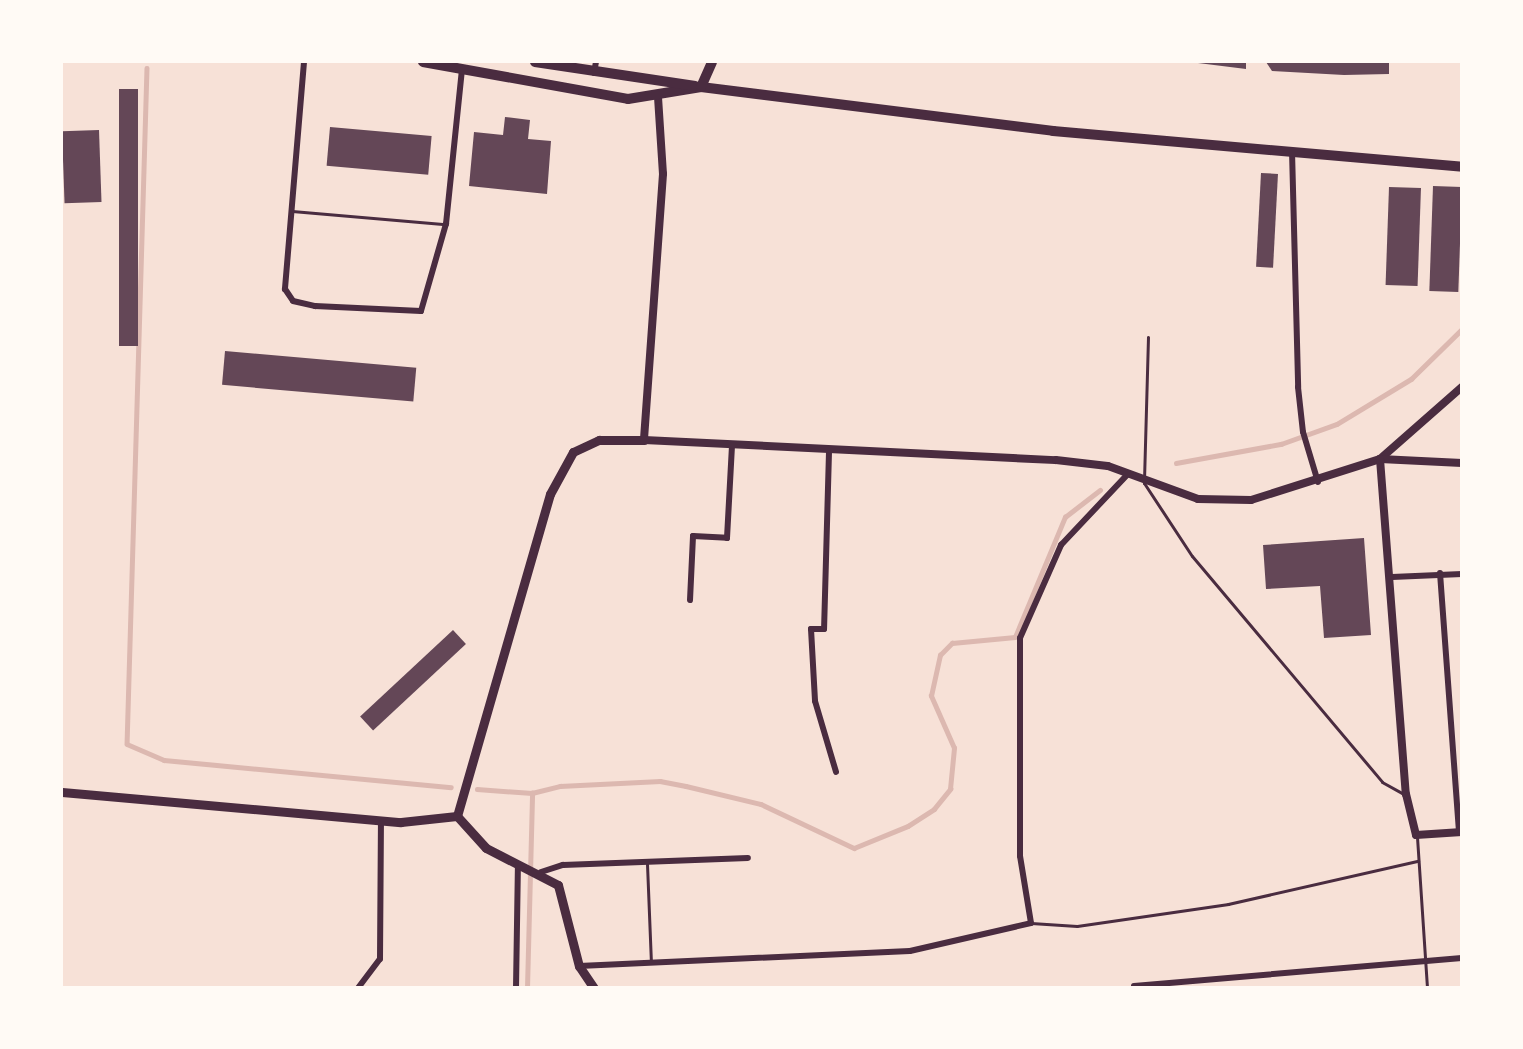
<!DOCTYPE html>
<html>
<head>
<meta charset="utf-8">
<style>
	body { margin:0 }
	#map { position:relative; width:1523px; height:1049px; overflow:hidden; background:#f7e1d7; font-family:Figtree,sans-serif }
	div>[style] { position:absolute }
	[style*='--x'] { left:calc(var(--x)*1px); top:calc(var(--y)*1px); width:calc(var(--w)*1px); rotate:calc(var(--a)*1deg) }
	.stream>* { height:4.5px; margin:-2.25px; padding:0 2.25px; transform-origin:2.25px; border-radius:2.25px; background:#dcb8b0 }
	.building>* { inset:0; background:#644757; transform-origin:0 0 }
	.service>* { height:3px; margin:-1.5px; padding:0 1.5px; transform-origin:1.5px; border-radius:1.5px; background:#4a2c40 }
	.minor>* { height:6px; margin:-3px; padding:0 3px; transform-origin:3px; border-radius:3px; background:#4a2c40 }
	.tertiary>* { height:8px; margin:-4px; padding:0 4px; transform-origin:4px; border-radius:4px; background:#4a2c40 }
	.secondary>* { height:9px; margin:-4.5px; padding:0 4.5px; transform-origin:4.5px; border-radius:4.5px; background:#4a2c40 }
	.primary>* { height:10px; margin:-5px; padding:0 5px; transform-origin:5px; border-radius:5px; background:#4a2c40 }
	.trunk>* { height:10px; margin:-5px; padding:0 5px; transform-origin:5px; border-radius:5px; background:#4a2c40 }
	span { translate:-50% -50%; white-space:nowrap; text-align:center; line-height:1.15; -webkit-text-stroke:5px #fffaf5; paint-order:stroke }
	.frame { position:absolute; inset:0; border:63px solid #fffaf5; pointer-events:none }
</style>
</head>
<body>
<div id="map">
	<div class="stream">
		<div style="--x:147;--y:68;--w:676;--a:91.69"></div>
		<div style="--x:127;--y:744;--w:40;--a:23.4"></div>
		<div style="--x:164;--y:760;--w:288;--a:5.4"></div>
		<div style="--x:1176;--y:463;--w:107;--a:-10.3"></div>
		<div style="--x:1281;--y:444;--w:59;--a:-19.7"></div>
		<div style="--x:1337;--y:424;--w:87;--a:-31.3"></div>
		<div style="--x:1411;--y:379;--w:71;--a:-44.4"></div>
		<div style="--x:477;--y:789;--w:55;--a:4.2"></div>
		<div style="--x:527;--y:988;--w:195;--a:-88.5"></div>
		<div style="--x:532;--y:793;--w:29;--a:-14"></div>
		<div style="--x:560;--y:786;--w:100;--a:-2.9"></div>
		<div style="--x:660;--y:781;--w:26;--a:11"></div>
		<div style="--x:686;--y:786;--w:77;--a:13.5"></div>
		<div style="--x:761;--y:804;--w:103;--a:25.3"></div>
		<div style="--x:854;--y:848;--w:58;--a:-22.2"></div>
		<div style="--x:908;--y:826;--w:31;--a:-33"></div>
		<div style="--x:934;--y:809;--w:26;--a:-51"></div>
		<div style="--x:950;--y:789;--w:41;--a:-84.4"></div>
		<div style="--x:954;--y:748;--w:57;--a:-113.9"></div>
		<div style="--x:931;--y:696;--w:42;--a:-77.6"></div>
		<div style="--x:940;--y:655;--w:17;--a:-45"></div>
		<div style="--x:952;--y:643;--w:63;--a:-5.4"></div>
		<div style="--x:1015;--y:637;--w:130;--a:-67.4"></div>
		<div style="--x:1065;--y:517;--w:44;--a:-37.6"></div>
	</div>
	<div class="building">
		<div style="clip-path:polygon(1190px 62px,1246px 62px,1246px 69px)"></div>
		<div style="clip-path:polygon(1266px 62px,1389px 62px,1389px 74px,1344px 75px,1272px 71px)"></div>
		<div style="left:119px;top:89px;width:19px;height:257px"></div>
		<div style="clip-path:polygon(505px 117px,530px 120px,528px 139px,551px 141px,547px 194px,469px 186px,474px 132px,503px 135px)"></div>
		<div style="left:330px;top:127px;width:102px;height:39px;rotate:5deg"></div>
		<div style="left:99px;top:130px;width:72px;height:37px;rotate:88deg"></div>
		<div style="left:1261px;top:173px;width:17px;height:94px;rotate:3deg"></div>
		<div style="left:1433px;top:186px;width:29px;height:105px;rotate:2deg"></div>
		<div style="left:1389px;top:187px;width:32px;height:98px;rotate:2deg"></div>
		<div style="left:225px;top:351px;width:192px;height:34px;rotate:5deg"></div>
		<div style="clip-path:polygon(1364px 538px,1371px 635px,1324px 638px,1320px 586px,1266px 589px,1263px 545px)"></div>
		<div style="left:453px;top:630px;width:19px;height:127px;rotate:47deg"></div>
	</div>
	<div class="service">
		<div style="--x:292;--y:211;--w:154;--a:4.9"></div>
		<div style="--x:1148;--y:337;--w:146;--a:91.6"></div>
		<div style="--x:1144;--y:483;--w:87;--a:56.7"></div>
		<div style="--x:1192;--y:556;--w:295;--a:49.9"></div>
		<div style="--x:1382;--y:782;--w:25;--a:29"></div>
		<div style="--x:1417;--y:837;--w:151;--a:86.2"></div>
		<div style="--x:647;--y:864;--w:98;--a:87.7"></div>
		<div style="--x:1031;--y:923;--w:46;--a:3.7"></div>
		<div style="--x:1077;--y:926;--w:153;--a:-8.3"></div>
		<div style="--x:1228;--y:904;--w:195;--a:-12.8"></div>
	</div>
	<div class="minor">
		<div style="--x:304;--y:62;--w:228;--a:94.8"></div>
		<div style="--x:285;--y:289;--w:14;--a:56"></div>
		<div style="--x:293;--y:301;--w:23;--a:13"></div>
		<div style="--x:315;--y:306;--w:106;--a:2.7"></div>
		<div style="--x:421;--y:311;--w:91;--a:-74"></div>
		<div style="--x:446;--y:224;--w:155;--a:-84.1"></div>
		<div style="--x:594;--y:73;--w:11;--a:-80"></div>
		<div style="--x:1292;--y:151;--w:236;--a:88.5"></div>
		<div style="--x:1298;--y:387;--w:45;--a:83.7"></div>
		<div style="--x:1303;--y:432;--w:52;--a:73.3"></div>
		<div style="--x:829;--y:452;--w:177;--a:91.6"></div>
		<div style="--x:824;--y:629;--w:13;--a:180"></div>
		<div style="--x:811;--y:629;--w:72;--a:86.8"></div>
		<div style="--x:815;--y:701;--w:74;--a:73.5"></div>
		<div style="--x:1440;--y:573;--w:260;--a:85.8"></div>
		<div style="--x:1392;--y:577;--w:70;--a:-2.5"></div>
		<div style="--x:690;--y:600;--w:64;--a:-87.3"></div>
		<div style="--x:693;--y:536;--w:34;--a:3"></div>
		<div style="--x:727;--y:538;--w:92;--a:-86.9"></div>
		<div style="--x:541;--y:872;--w:23;--a:-18"></div>
		<div style="--x:563;--y:865;--w:185;--a:-2.2"></div>
		<div style="--x:579;--y:966;--w:331;--a:-2.6"></div>
		<div style="--x:910;--y:951;--w:124;--a:-13"></div>
		<div style="--x:1031;--y:923;--w:68;--a:-99.3"></div>
		<div style="--x:1020;--y:856;--w:218;--a:-90"></div>
		<div style="--x:1020;--y:638;--w:102;--a:-66.2"></div>
		<div style="--x:1061;--y:545;--w:96;--a:-46.7"></div>
		<div style="--x:1134;--y:986;--w:329;--a:-4.9"></div>
		<div style="--x:358;--y:988;--w:36;--a:-53"></div>
		<div style="--x:380;--y:959;--w:138;--a:-89.6"></div>
		<div style="--x:516;--y:988;--w:123;--a:-89.1"></div>
	</div>
	<div class="tertiary">
		<div style="--x:658;--y:97;--w:77;--a:86.3"></div>
		<div style="--x:663;--y:174;--w:267;--a:94.1"></div>
		<div style="--x:644;--y:440;--w:412;--a:2.8"></div>
		<div style="--x:1056;--y:460;--w:52;--a:6.6"></div>
		<div style="--x:1108;--y:466;--w:96;--a:20.1"></div>
		<div style="--x:1198;--y:499;--w:53;--a:1.1"></div>
		<div style="--x:1251;--y:500;--w:135;--a:-17.6"></div>
		<div style="--x:1380;--y:459;--w:109;--a:-41.3"></div>
		<div style="--x:1462;--y:463;--w:82;--a:-177.2"></div>
		<div style="--x:1380;--y:459;--w:336;--a:85.6"></div>
		<div style="--x:1406;--y:794;--w:42;--a:76.3"></div>
		<div style="--x:1416;--y:835;--w:46;--a:-3.7"></div>
	</div>
	<div class="secondary">
		<div style="--x:62;--y:792;--w:340;--a:5.1"></div>
		<div style="--x:401;--y:822;--w:56;--a:-6.1"></div>
		<div style="--x:457;--y:816;--w:335;--a:-73.9"></div>
		<div style="--x:550;--y:494;--w:48;--a:-61.3"></div>
		<div style="--x:573;--y:452;--w:29;--a:-25"></div>
		<div style="--x:599;--y:440;--w:45;--a:0"></div>
		<div style="--x:457;--y:816;--w:43;--a:47.8"></div>
		<div style="--x:486;--y:848;--w:81;--a:27.2"></div>
		<div style="--x:558;--y:885;--w:84;--a:75.5"></div>
		<div style="--x:579;--y:966;--w:27;--a:56"></div>
	</div>
	<div class="primary">
		<div style="--x:701;--y:87;--w:355;--a:7.1"></div>
		<div style="--x:1053;--y:131;--w:411;--a:5"></div>
	</div>
	<div class="trunk">
		<div style="--x:423;--y:62;--w:208;--a:10.2"></div>
		<div style="--x:628;--y:99;--w:74;--a:-9.3"></div>
		<div style="--x:535;--y:62;--w:162;--a:8.5"></div>
		<div style="--x:701;--y:87;--w:27;--a:-66"></div>
	</div>
	<div class="frame"></div>
</div>
</body>
</html>
